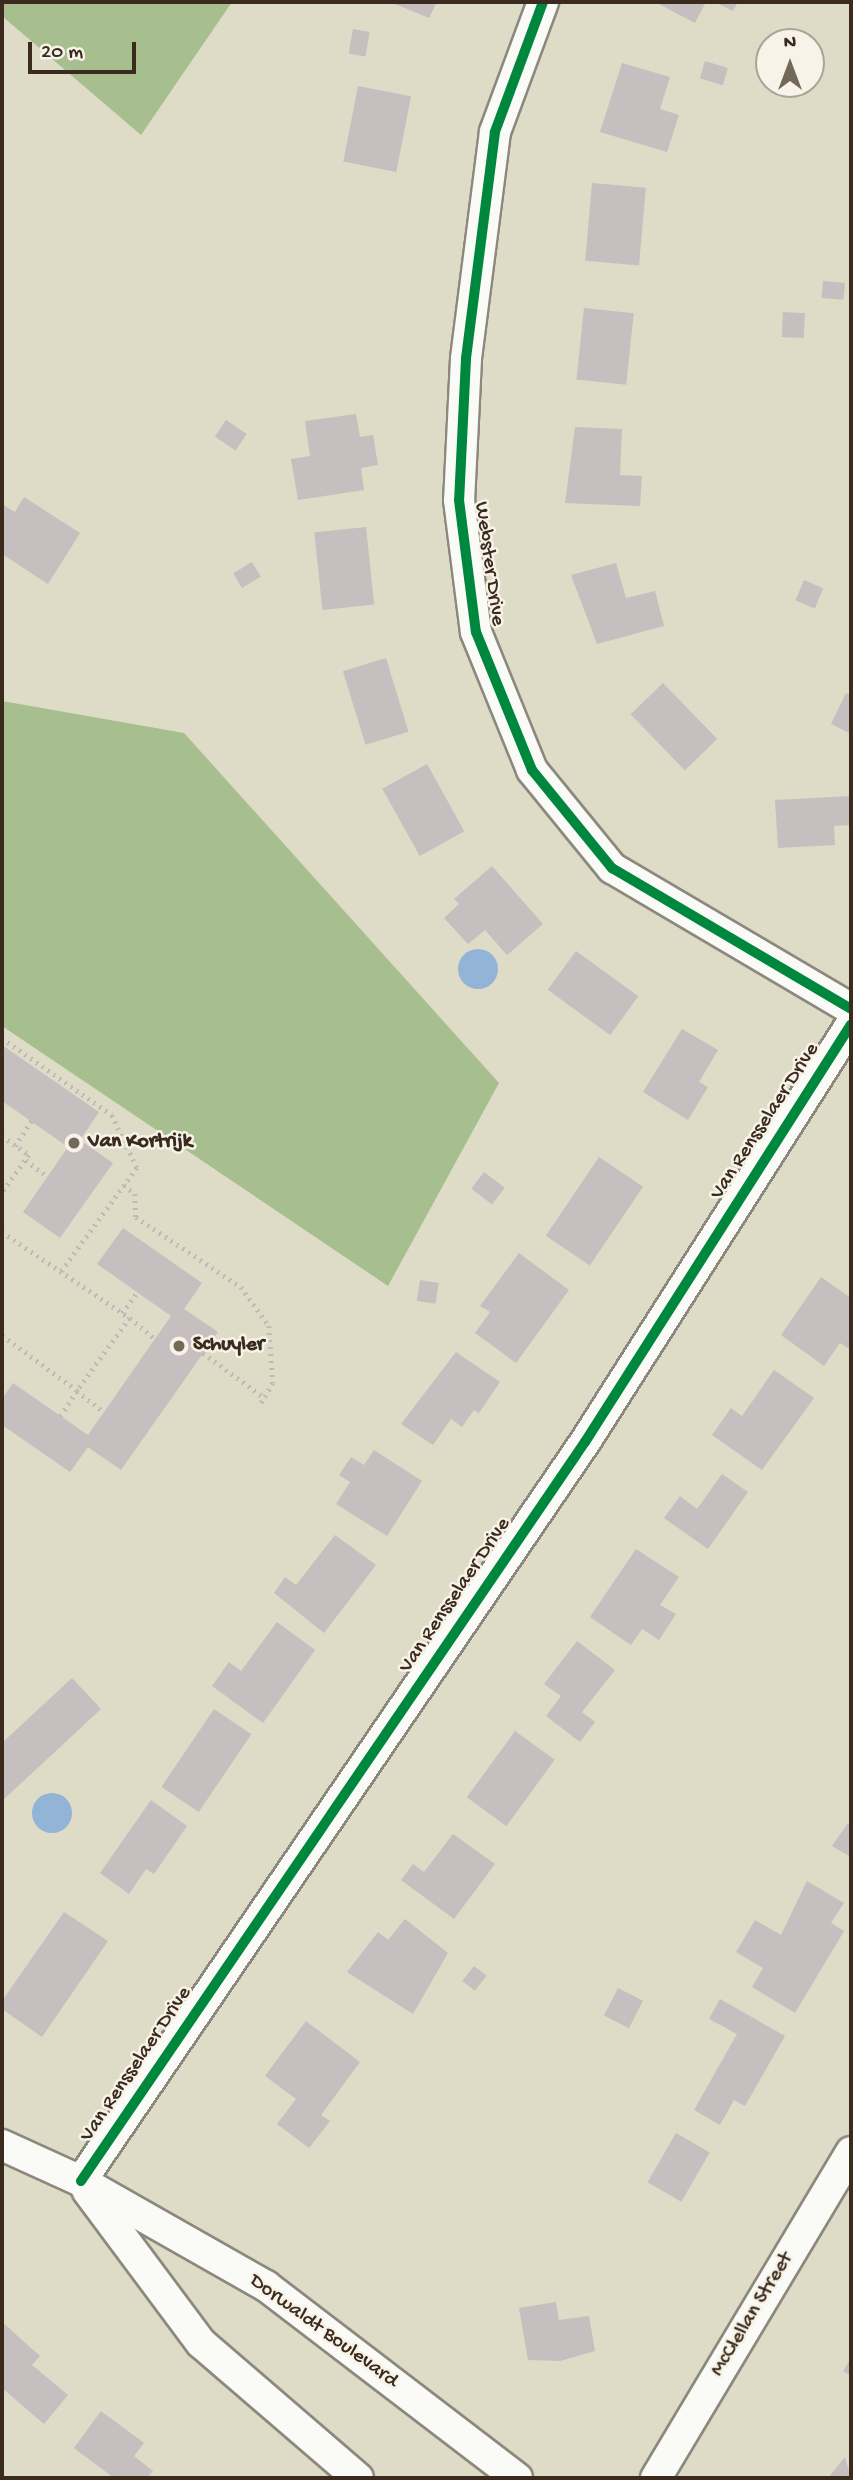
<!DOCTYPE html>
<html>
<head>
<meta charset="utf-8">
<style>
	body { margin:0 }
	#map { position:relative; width:853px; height:2480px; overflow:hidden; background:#dedbc7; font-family:"Gochi Hand",sans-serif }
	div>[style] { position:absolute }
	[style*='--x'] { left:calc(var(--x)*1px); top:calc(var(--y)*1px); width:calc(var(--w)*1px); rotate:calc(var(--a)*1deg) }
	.forest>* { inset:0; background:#a7bf8f }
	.water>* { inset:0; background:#92b4d6 }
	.round { border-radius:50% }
	.building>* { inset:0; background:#c7bebf; transform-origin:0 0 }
	.path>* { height:4.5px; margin-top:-2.25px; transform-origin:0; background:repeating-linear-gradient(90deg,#bdbbb6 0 2px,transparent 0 7px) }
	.roads { filter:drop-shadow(2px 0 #8d887d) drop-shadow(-2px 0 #8d887d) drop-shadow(0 2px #8d887d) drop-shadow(0 -2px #8d887d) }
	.minor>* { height:30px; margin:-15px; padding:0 15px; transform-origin:15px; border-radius:15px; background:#fafaf7 }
	.cycleway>* { height:10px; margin:-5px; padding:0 5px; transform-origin:5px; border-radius:5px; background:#00873e }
	.dots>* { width:19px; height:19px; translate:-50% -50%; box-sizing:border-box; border:4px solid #f7f3e8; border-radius:50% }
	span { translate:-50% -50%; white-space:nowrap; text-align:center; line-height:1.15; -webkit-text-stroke:5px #f7f3e8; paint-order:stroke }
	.street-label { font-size:21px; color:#3b2a1e }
	.poi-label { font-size:21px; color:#3b2a1e; font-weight:700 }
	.left { translate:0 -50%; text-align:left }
	.frame { position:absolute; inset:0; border:4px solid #3b2a1e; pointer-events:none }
	.north { position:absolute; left:755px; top:28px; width:70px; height:70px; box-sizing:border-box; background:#f7f3e8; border:2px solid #aca397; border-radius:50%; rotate:0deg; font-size:19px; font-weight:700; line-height:28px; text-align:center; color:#3b2a1e }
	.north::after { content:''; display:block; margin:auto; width:24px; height:32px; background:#746859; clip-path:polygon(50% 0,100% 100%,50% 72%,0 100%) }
	.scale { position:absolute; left:28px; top:42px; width:108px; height:32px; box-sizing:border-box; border:4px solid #3b2a1e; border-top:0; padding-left:9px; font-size:21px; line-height:24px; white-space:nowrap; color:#3b2a1e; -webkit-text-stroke:5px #f7f3e8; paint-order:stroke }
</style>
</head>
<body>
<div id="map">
	<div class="forest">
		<div style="clip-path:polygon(2px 2px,232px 2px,141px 135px,2px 16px)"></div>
		<div style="clip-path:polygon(2px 701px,184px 733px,499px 1083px,388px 1286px,2px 1026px)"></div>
	</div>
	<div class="water">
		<div class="round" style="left:458px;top:949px;width:40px;height:40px"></div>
		<div class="round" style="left:32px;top:1793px;width:40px;height:40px"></div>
	</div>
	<div class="building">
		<div style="clip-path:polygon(390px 2px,437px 2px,429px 18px)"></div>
		<div style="clip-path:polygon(655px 2px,706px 2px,695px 23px)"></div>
		<div style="clip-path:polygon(715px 2px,738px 2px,733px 11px)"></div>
		<div style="left:353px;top:29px;width:17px;height:25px;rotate:10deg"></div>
		<div style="left:705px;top:61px;width:24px;height:18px;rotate:17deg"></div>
		<div style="clip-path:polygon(622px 63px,670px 77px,660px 109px,679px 115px,667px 152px,600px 132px)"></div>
		<div style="left:358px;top:86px;width:54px;height:77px;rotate:11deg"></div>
		<div style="left:592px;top:183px;width:54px;height:78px;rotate:5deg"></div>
		<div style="left:823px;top:281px;width:22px;height:17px;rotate:5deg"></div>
		<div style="left:584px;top:308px;width:50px;height:72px;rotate:6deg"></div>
		<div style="left:783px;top:312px;width:22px;height:25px;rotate:3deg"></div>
		<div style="clip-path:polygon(356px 414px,360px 437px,373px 435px,378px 465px,361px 468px,364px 490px,298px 500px,291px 459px,310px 456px,305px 421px)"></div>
		<div style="left:226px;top:420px;width:25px;height:20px;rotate:34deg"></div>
		<div style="clip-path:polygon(575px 427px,622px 429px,620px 475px,642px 476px,640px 506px,565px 503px)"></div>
		<div style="clip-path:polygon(24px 497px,80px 533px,48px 584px,2px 554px,2px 504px,15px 512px)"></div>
		<div style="left:366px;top:527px;width:78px;height:52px;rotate:84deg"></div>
		<div style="left:252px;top:562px;width:17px;height:22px;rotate:59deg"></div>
		<div style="clip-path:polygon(616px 563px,626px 598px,655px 591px,664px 626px,597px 644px,571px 575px)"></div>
		<div style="left:804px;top:580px;width:21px;height:22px;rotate:23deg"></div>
		<div style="left:386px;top:658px;width:77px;height:45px;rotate:73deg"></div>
		<div style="left:663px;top:683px;width:78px;height:45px;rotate:46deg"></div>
		<div style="clip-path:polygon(846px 693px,851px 696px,851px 734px,831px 724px)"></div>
		<div style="left:427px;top:764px;width:77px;height:51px;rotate:61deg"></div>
		<div style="clip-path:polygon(851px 796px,851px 825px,834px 826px,835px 845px,778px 848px,775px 800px)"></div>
		<div style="clip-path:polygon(492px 866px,543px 924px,507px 955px,485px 930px,468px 944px,444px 918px,459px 904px,454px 899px)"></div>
		<div style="left:576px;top:951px;width:77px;height:48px;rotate:36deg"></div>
		<div style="clip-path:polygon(682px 1029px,718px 1050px,699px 1082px,708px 1087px,688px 1120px,643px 1092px)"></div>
		<div style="clip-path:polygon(2px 1045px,99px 1112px,80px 1140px,113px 1163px,60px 1238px,23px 1212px,68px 1147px,2px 1101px)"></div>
		<div style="left:599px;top:1157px;width:53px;height:95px;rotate:34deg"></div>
		<div style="left:484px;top:1172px;width:26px;height:21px;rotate:37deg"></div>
		<div style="clip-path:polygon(123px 1228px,202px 1283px,184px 1309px,218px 1332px,121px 1470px,88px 1447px,70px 1472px,2px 1425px,2px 1399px,13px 1383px,88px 1435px,171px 1316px,97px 1264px)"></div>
		<div style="clip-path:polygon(519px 1253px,569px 1290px,516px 1363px,475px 1333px,490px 1312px,480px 1306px)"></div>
		<div style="clip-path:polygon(821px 1277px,851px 1298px,851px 1350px,840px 1343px,824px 1366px,781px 1335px)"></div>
		<div style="left:420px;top:1280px;width:19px;height:21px;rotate:9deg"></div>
		<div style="clip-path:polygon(456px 1352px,500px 1382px,479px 1413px,474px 1410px,462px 1427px,451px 1419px,433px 1445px,401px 1424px)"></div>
		<div style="clip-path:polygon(774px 1370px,814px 1398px,762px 1470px,712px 1435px,731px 1408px,742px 1416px)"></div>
		<div style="clip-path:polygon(374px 1450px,422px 1481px,387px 1536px,336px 1504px,350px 1482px,339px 1475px,351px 1457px,364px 1465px)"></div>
		<div style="clip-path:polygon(722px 1474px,748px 1492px,708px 1549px,664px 1518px,680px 1496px,697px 1509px)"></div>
		<div style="clip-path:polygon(335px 1535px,376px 1565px,324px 1633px,274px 1593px,285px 1577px,296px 1585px)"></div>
		<div style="clip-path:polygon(636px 1549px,679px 1577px,660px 1605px,676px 1614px,659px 1640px,642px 1629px,631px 1645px,590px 1617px)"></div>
		<div style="clip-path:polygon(277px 1622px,315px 1650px,263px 1723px,212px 1686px,229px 1662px,241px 1671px)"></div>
		<div style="clip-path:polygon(577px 1641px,615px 1670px,582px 1712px,595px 1722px,580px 1742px,546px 1716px,561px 1696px,544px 1684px)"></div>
		<div style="clip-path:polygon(72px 1678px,101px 1709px,2px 1801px,2px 1743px)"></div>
		<div style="left:214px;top:1709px;width:45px;height:94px;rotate:34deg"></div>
		<div style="left:515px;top:1731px;width:49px;height:82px;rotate:36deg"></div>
		<div style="clip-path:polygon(151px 1800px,187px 1826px,154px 1874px,146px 1869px,129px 1894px,100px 1873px)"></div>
		<div style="clip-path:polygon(848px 1823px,851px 1825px,851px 1857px,832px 1846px)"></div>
		<div style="clip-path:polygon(453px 1834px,495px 1864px,454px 1919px,401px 1880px,413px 1864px,424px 1872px)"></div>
		<div style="clip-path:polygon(807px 1881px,844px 1903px,831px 1923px,844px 1931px,795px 2013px,752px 1987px,763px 1968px,736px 1952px,755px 1920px,781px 1935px)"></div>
		<div style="clip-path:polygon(64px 1912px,108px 1941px,42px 2037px,2px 2009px,2px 2001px)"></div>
		<div style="clip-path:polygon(405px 1919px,448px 1953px,413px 2014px,347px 1972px,378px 1932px,388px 1940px)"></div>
		<div style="left:474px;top:1966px;width:16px;height:19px;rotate:38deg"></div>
		<div style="left:618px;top:1988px;width:28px;height:31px;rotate:27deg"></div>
		<div style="clip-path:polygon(720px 1999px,785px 2036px,745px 2106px,734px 2100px,720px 2125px,694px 2110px,737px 2034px,709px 2019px)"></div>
		<div style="clip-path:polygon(306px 2021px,360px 2062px,321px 2115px,330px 2121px,309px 2148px,277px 2124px,296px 2099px,265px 2076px)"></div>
		<div style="left:676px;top:2133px;width:39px;height:57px;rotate:30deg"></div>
		<div style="clip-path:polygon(556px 2302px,559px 2320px,589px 2316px,595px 2351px,560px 2361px,528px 2360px,519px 2308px)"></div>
		<div style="clip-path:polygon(2px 2322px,40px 2356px,32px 2365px,68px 2395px,44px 2424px,2px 2388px)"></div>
		<div style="clip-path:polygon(851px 2358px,851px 2376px,843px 2371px)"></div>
		<div style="clip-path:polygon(101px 2411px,144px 2443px,134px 2456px,153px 2471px,147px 2478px,114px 2478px,74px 2448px)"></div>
		<div style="clip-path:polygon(845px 2457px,851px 2478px,828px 2478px)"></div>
	</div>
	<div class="path">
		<div style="--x:2;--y:1038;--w:134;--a:35"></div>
		<div style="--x:112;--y:1115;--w:59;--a:64.7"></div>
		<div style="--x:137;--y:1168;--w:129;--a:126.2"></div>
		<div style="--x:2;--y:1136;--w:33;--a:35"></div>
		<div style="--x:29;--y:1155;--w:47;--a:125.4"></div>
		<div style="--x:15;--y:1146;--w:30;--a:-57"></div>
		<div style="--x:26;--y:1160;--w:28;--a:38"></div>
		<div style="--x:124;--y:1185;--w:14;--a:39"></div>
		<div style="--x:135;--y:1194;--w:23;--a:88"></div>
		<div style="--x:136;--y:1217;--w:126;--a:33.7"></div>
		<div style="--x:241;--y:1287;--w:48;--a:54.3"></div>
		<div style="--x:269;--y:1326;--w:57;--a:86"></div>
		<div style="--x:273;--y:1383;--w:24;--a:120"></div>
		<div style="--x:2;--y:1232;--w:154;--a:33.9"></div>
		<div style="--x:130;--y:1318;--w:90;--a:126"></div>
		<div style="--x:77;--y:1391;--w:93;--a:-143.7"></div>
		<div style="--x:122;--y:1313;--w:26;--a:-54"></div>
		<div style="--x:130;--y:1318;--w:33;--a:40"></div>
		<div style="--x:203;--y:1353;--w:77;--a:36"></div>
		<div style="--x:60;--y:1416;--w:30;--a:-56"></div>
		<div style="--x:77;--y:1391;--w:34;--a:38"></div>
	</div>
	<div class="roads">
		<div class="minor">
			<div style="--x:543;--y:2;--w:139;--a:110.3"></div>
			<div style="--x:495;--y:132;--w:229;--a:97.3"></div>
			<div style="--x:466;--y:359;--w:141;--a:92.8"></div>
			<div style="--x:459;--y:500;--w:133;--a:82.7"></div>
			<div style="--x:476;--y:632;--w:149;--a:67.9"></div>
			<div style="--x:532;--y:770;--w:127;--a:50.8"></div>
			<div style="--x:612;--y:868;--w:277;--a:30.5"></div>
			<div style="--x:2;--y:2145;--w:87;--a:24.5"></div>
			<div style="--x:81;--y:2181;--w:213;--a:29.6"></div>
			<div style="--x:266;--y:2286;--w:316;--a:37.4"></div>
			<div style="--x:81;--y:2181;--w:895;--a:-55.71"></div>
			<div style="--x:585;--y:1442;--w:495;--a:-57.5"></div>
			<div style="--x:87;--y:2190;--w:191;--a:53.3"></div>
			<div style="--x:201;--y:2343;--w:207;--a:40.7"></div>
			<div style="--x:656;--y:2478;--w:380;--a:-59.1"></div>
		</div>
	</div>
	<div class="cycleway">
		<div style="--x:543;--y:2;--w:139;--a:110.3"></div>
		<div style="--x:495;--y:132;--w:229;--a:97.3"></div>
		<div style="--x:466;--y:359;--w:141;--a:92.8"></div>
		<div style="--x:459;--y:500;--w:133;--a:82.7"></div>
		<div style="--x:476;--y:632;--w:149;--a:67.9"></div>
		<div style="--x:532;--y:770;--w:127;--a:50.8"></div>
		<div style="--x:612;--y:868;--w:277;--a:30.5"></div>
		<div style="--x:81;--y:2181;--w:895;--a:-55.71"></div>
		<div style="--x:585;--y:1442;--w:495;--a:-57.5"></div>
	</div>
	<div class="dots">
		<div style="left:74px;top:1143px;background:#746859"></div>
		<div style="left:179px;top:1346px;background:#746859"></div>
	</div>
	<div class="street-label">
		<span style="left:488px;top:564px;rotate:82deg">Webster Drive</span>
		<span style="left:766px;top:1122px;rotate:-57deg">Van Rensselaer Drive</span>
		<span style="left:456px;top:1596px;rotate:-56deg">Van Rensselaer Drive</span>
		<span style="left:137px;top:2065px;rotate:-56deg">Van Rensselaer Drive</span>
		<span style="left:753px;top:2315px;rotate:-59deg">McClellan Street</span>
		<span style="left:323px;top:2332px;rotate:36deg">Dorwaldt Boulevard</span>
	</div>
	<div class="poi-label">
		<span class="left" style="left:88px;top:1143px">Van Kortrijk</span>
		<span class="left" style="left:193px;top:1346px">Schuyler</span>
	</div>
	<div class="frame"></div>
	<div class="north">N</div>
	<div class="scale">20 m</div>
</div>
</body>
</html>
